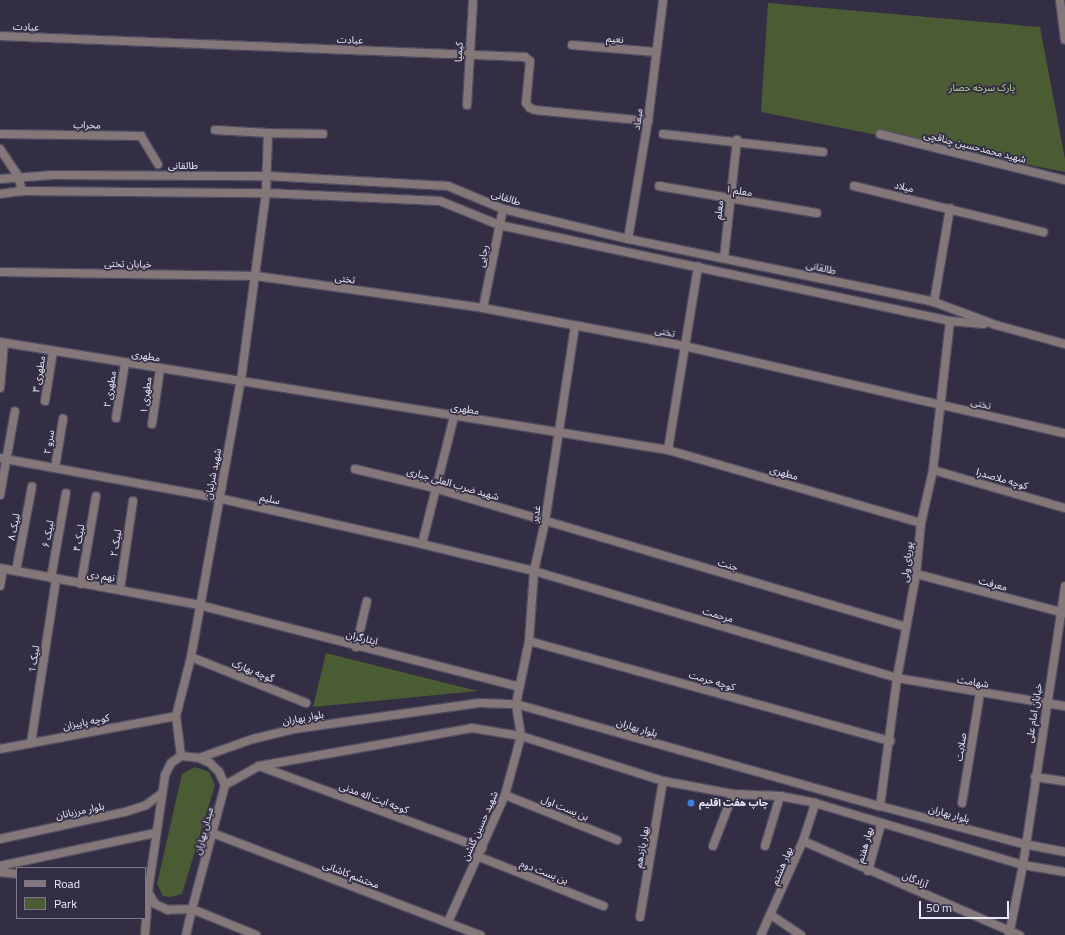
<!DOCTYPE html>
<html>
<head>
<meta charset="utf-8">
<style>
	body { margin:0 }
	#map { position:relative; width:1065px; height:935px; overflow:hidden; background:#332e44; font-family:"Titillium Web","Noto Sans Arabic",sans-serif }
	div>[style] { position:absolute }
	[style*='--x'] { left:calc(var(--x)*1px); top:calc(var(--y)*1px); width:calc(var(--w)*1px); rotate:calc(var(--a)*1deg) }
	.green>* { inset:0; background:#4b5b33 }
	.roads { filter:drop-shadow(1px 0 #504c61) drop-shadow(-1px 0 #504c61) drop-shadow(0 1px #504c61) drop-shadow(0 -1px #504c61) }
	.minor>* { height:8px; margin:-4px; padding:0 4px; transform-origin:4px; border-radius:4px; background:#847779 }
	.tertiary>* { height:8px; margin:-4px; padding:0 4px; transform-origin:4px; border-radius:4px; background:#847779 }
	.dots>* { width:11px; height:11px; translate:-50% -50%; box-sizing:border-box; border:2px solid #332e44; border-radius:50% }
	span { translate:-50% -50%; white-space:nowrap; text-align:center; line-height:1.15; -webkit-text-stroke:3.5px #332e44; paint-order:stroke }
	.street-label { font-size:10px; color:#ebe9f7 }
	.park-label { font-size:10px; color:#b7d785 }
	.poi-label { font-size:10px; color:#ebe9f7; font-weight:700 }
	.left { translate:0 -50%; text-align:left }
	.legend { position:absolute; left:16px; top:867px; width:130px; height:52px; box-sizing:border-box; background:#332e44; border:1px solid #7d798c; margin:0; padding:5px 7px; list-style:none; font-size:12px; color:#ebe9f7 }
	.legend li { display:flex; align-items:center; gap:8px; height:20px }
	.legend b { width:20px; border:1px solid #7d798c }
	.scale { position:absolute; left:919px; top:901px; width:90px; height:18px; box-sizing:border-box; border:2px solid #ebe9f7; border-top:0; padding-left:5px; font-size:12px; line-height:14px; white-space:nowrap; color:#ebe9f7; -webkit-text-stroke:3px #332e44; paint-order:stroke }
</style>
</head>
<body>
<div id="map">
	<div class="green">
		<div style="clip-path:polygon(768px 3px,1040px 27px,1065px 159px,1065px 172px,761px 112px)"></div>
		<div style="clip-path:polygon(326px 653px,478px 691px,313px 707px)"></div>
		<div style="clip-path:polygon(195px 767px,209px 772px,215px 785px,182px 894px,171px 897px,163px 896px,157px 884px,182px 774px)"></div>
	</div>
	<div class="roads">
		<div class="minor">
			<div style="--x:0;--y:36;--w:525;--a:2.29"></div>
			<div style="--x:525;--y:57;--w:6;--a:39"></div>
			<div style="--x:530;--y:61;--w:42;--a:95.4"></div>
			<div style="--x:526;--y:103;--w:6;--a:51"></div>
			<div style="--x:530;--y:108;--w:5;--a:22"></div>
			<div style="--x:535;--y:110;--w:114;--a:5.6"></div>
			<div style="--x:572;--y:45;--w:84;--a:4.8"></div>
			<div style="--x:467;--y:105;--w:105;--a:-86.7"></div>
			<div style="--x:215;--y:130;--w:53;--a:3.2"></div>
			<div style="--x:0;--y:134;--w:141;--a:0.8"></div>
			<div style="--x:141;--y:136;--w:33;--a:59"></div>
			<div style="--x:663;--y:134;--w:161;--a:6.4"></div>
			<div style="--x:880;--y:134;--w:191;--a:14"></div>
			<div style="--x:0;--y:149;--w:32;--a:56"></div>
			<div style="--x:18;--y:176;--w:16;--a:75"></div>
			<div style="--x:659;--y:186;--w:160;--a:9.7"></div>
			<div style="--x:854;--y:186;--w:195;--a:13.7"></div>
			<div style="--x:628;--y:239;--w:120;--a:-80.4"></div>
			<div style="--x:648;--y:121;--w:122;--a:-82.9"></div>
			<div style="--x:724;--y:258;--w:119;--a:-83.7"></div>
			<div style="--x:0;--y:272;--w:256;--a:0.9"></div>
			<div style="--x:256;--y:276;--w:229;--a:8"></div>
			<div style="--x:483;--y:308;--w:205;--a:10.7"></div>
			<div style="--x:684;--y:346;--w:391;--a:12.9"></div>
			<div style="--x:934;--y:302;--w:95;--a:-80.3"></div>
			<div style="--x:483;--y:308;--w:101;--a:-78.6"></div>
			<div style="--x:0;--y:342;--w:677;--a:9.18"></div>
			<div style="--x:668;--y:450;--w:263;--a:16.1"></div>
			<div style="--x:0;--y:388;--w:45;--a:-84.9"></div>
			<div style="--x:45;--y:401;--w:51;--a:-80.9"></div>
			<div style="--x:116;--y:418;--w:56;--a:-80.7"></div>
			<div style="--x:152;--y:424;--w:56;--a:-81.7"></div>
			<div style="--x:668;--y:450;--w:186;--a:-80.7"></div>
			<div style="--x:0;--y:458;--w:222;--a:10.4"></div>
			<div style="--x:218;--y:498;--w:209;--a:12.7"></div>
			<div style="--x:422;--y:544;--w:115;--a:13.6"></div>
			<div style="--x:534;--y:571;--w:378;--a:16.4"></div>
			<div style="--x:897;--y:678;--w:170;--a:9.5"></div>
			<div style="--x:55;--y:468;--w:50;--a:-80.7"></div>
			<div style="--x:355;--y:469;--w:81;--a:13.5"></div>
			<div style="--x:434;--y:488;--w:492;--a:16.4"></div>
			<div style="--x:933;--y:470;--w:137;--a:16.1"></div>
			<div style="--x:0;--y:495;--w:85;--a:-79.9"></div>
			<div style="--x:422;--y:544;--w:131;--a:-75.9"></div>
			<div style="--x:0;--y:568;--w:202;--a:10.5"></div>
			<div style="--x:199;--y:605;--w:331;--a:14.3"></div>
			<div style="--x:16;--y:571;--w:86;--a:-79.3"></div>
			<div style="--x:916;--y:574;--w:154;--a:14.7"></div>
			<div style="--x:51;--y:578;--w:86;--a:-80"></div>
			<div style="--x:81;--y:584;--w:89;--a:-80.3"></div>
			<div style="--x:0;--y:586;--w:17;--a:-80"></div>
			<div style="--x:120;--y:589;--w:89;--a:-81.6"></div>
			<div style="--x:529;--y:641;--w:375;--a:15.5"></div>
			<div style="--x:356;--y:647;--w:47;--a:-76.6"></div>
			<div style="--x:191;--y:657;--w:124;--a:21.8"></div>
			<div style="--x:516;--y:704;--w:64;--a:-78.3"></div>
			<div style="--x:529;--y:641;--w:70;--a:-85.9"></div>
			<div style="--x:534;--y:571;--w:50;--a:-77.3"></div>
			<div style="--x:545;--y:522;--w:198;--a:-81.3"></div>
			<div style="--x:31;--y:743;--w:166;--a:-81.3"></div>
			<div style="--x:0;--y:749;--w:179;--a:-10.6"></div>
			<div style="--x:181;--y:756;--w:40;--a:-97.1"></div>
			<div style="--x:176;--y:716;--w:61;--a:-75.7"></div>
			<div style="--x:191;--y:657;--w:281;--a:-79.8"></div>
			<div style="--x:241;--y:380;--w:189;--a:-82.4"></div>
			<div style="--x:266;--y:193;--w:60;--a:-88.1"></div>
			<div style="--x:268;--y:133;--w:55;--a:1"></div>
			<div style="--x:259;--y:766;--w:238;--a:20.2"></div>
			<div style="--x:1035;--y:777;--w:30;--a:8"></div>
			<div style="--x:505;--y:795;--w:121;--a:21.9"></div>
			<div style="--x:962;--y:803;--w:111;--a:-80.7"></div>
			<div style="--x:880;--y:806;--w:129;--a:-82.4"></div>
			<div style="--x:897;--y:678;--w:106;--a:-79.6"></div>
			<div style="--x:916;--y:574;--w:51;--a:-84.4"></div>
			<div style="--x:921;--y:523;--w:54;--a:-77.2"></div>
			<div style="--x:933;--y:470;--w:150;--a:-83.5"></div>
			<div style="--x:215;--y:834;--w:284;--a:20.9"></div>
			<div style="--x:803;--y:841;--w:236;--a:23.5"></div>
			<div style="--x:713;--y:846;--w:56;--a:-69"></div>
			<div style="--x:765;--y:846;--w:52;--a:-73.3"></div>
			<div style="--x:477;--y:856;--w:136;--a:21.6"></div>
			<div style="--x:868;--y:871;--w:49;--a:-74.5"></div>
			<div style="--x:0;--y:872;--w:17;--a:7"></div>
			<div style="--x:192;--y:909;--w:69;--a:22.1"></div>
			<div style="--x:771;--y:915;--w:36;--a:34"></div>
			<div style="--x:640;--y:917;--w:138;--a:-80.4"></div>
			<div style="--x:448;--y:922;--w:139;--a:-65.8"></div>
			<div style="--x:505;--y:795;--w:61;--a:-74.8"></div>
			<div style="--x:761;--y:935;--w:103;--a:-65.9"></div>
			<div style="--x:803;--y:841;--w:40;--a:-72"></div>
		</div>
		<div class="tertiary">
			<div style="--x:1060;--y:0;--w:40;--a:82.9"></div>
			<div style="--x:0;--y:179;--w:53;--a:-4.3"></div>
			<div style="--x:53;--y:175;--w:215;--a:0.3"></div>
			<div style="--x:268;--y:176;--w:180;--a:3.2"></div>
			<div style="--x:448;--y:186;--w:60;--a:22.7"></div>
			<div style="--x:503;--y:209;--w:129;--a:13.5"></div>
			<div style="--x:628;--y:239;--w:312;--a:11.6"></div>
			<div style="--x:934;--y:302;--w:66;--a:20.4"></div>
			<div style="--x:996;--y:325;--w:72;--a:15.4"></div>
			<div style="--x:0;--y:194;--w:22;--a:-8"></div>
			<div style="--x:22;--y:191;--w:244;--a:0.5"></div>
			<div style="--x:266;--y:193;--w:174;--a:2.6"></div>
			<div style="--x:440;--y:201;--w:64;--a:22.1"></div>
			<div style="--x:499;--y:225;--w:461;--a:12"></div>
			<div style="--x:950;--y:321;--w:34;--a:5"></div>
			<div style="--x:516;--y:704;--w:32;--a:81"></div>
			<div style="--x:181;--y:756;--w:18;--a:6"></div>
			<div style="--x:199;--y:758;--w:12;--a:24"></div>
			<div style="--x:210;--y:763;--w:13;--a:45"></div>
			<div style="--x:219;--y:772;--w:14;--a:65"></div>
			<div style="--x:225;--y:785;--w:128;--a:104.9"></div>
			<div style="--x:192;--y:909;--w:24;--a:178"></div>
			<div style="--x:168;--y:910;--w:14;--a:-155"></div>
			<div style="--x:155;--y:904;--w:14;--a:-120"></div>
			<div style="--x:148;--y:892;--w:118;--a:-81.7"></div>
			<div style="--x:165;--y:775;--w:13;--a:-63"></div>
			<div style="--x:171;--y:763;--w:12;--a:-35"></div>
			<div style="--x:199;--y:758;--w:57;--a:-19.4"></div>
			<div style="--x:253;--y:739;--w:42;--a:-13.7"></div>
			<div style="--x:294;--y:729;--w:187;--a:-8"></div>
			<div style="--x:479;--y:703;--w:37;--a:2"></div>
			<div style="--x:516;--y:704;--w:378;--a:15.7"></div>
			<div style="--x:880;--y:806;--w:149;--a:14.8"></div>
			<div style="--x:1024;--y:844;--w:42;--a:11"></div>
			<div style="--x:225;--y:785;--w:39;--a:-29"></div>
			<div style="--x:259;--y:766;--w:216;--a:-10.1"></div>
			<div style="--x:472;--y:728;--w:50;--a:9.3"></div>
			<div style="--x:521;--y:736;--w:149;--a:17.6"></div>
			<div style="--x:663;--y:781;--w:71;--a:10.5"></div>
			<div style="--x:733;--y:794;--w:47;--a:2.4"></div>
			<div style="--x:780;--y:796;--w:36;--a:11"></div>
			<div style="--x:815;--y:803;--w:217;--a:16.6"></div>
			<div style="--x:1023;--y:865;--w:43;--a:9.5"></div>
			<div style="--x:0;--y:839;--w:128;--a:-12.2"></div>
			<div style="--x:125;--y:812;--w:22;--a:-18"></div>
			<div style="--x:146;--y:805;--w:19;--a:-36"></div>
			<div style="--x:0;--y:866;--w:158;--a:-12"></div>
			<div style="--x:145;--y:935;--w:42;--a:-85.9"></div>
			<div style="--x:186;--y:935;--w:27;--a:-77"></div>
			<div style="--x:1009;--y:935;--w:71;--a:-78.7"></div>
			<div style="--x:1023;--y:865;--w:282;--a:-81.4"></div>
		</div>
	</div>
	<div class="dots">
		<div style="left:691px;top:803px;background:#3f7fe0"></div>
	</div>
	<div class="street-label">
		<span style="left:26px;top:27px;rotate:2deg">عبادت</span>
		<span style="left:615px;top:39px;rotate:5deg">نعیم</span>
		<span style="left:350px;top:40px;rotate:2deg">عبادت</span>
		<span style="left:459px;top:52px;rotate:-87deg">کیمیا</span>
		<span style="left:638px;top:119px;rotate:-82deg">میعاد</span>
		<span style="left:87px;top:125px;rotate:1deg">محراب</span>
		<span style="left:975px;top:147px;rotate:14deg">شهید محمدحسین چناقچی</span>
		<span style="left:183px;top:166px">طالقانی</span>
		<span style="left:904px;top:187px;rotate:13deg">میلاد</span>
		<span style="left:739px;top:191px;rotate:9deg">معلم ۱</span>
		<span style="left:506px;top:198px;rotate:18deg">طالقانی</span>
		<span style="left:719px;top:210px;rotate:-84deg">معلم</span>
		<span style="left:483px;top:256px;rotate:-79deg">رجایی</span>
		<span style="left:128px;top:264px;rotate:1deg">خیابان تختی</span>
		<span style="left:821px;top:268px;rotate:12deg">طالقانی</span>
		<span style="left:345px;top:279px;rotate:8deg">تختی</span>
		<span style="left:665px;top:332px;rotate:11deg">تختی</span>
		<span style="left:146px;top:356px;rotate:10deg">مطهری</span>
		<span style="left:39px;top:374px;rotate:-80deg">مطهری ۳</span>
		<span style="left:110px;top:389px;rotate:-81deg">مطهری ۲</span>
		<span style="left:146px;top:395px;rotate:-82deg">مطهری ۱</span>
		<span style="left:981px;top:404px;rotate:13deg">تختی</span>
		<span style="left:465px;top:409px;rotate:9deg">مطهری</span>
		<span style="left:49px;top:442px;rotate:-81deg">سرو ۲</span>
		<span style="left:784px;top:473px;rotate:16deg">مطهری</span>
		<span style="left:213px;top:474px;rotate:-79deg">شهید شرئیان</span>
		<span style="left:1002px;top:479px;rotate:16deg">کوچه ملاصدرا</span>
		<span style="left:453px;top:484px;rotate:16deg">شهید ضرب العلی جباری</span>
		<span style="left:270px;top:499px;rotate:13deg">سلیم</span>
		<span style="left:536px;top:514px;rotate:-80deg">غدیر</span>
		<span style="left:14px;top:527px;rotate:-79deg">لبیک ۸</span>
		<span style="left:48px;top:534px;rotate:-80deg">لبیک ۶</span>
		<span style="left:79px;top:538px;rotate:-81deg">لبیک ۴</span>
		<span style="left:116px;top:543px;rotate:-81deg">لبیک ۲</span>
		<span style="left:907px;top:562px;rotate:-83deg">پوریای ولی</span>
		<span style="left:728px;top:565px;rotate:16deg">جنت</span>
		<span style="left:101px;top:576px;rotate:8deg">نهم دی</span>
		<span style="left:993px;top:584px;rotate:15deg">معرفت</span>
		<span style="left:718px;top:615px;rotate:16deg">مرحمت</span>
		<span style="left:362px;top:638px;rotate:14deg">ایثارگران</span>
		<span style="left:34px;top:659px;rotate:-81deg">لبیک 1</span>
		<span style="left:253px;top:671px;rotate:22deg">گوچه بهارک</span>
		<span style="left:712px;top:681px;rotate:16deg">کوچه حرمت</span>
		<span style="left:973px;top:682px;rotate:10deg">شهامت</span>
		<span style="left:1034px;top:713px;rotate:-81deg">خیابان امام علی</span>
		<span style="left:303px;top:718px;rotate:-10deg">بلوار بهاران</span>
		<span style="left:86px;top:722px;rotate:-11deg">کوچه پاییزان</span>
		<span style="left:637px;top:728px;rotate:16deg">بلوار بهاران</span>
		<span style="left:961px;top:747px;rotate:-81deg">صلابت</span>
		<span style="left:374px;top:798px;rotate:20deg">کوچه ایت اله مدنی</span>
		<span style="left:565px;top:808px;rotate:22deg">بن بست اول</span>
		<span style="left:80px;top:811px;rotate:-12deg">بلوار مرزبانان</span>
		<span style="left:949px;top:814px;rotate:15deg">بلوار بهاران</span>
		<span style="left:480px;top:826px;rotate:-66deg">شهید حسین گلشن</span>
		<span style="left:204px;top:831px;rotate:-75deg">میدان بهاران</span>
		<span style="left:865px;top:845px;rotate:-74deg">بهار هفتم</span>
		<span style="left:642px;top:847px;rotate:-80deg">بهار یازدهم</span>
		<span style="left:782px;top:866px;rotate:-67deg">بهار هشتم</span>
		<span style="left:544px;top:872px;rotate:21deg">بن بست دوم</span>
		<span style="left:351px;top:875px;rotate:21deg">محتشم کاشانی</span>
		<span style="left:915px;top:880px;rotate:23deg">آزادگان</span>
	</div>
	<div class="park-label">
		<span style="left:982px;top:88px">پارک سرخه حصار</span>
	</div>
	<div class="poi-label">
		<span class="left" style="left:699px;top:803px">چاپ هفت اقلیم</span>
	</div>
	<ul class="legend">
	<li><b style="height:5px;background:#847779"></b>Road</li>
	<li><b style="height:11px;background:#4b5b33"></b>Park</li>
	</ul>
	<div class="scale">50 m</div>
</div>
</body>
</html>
